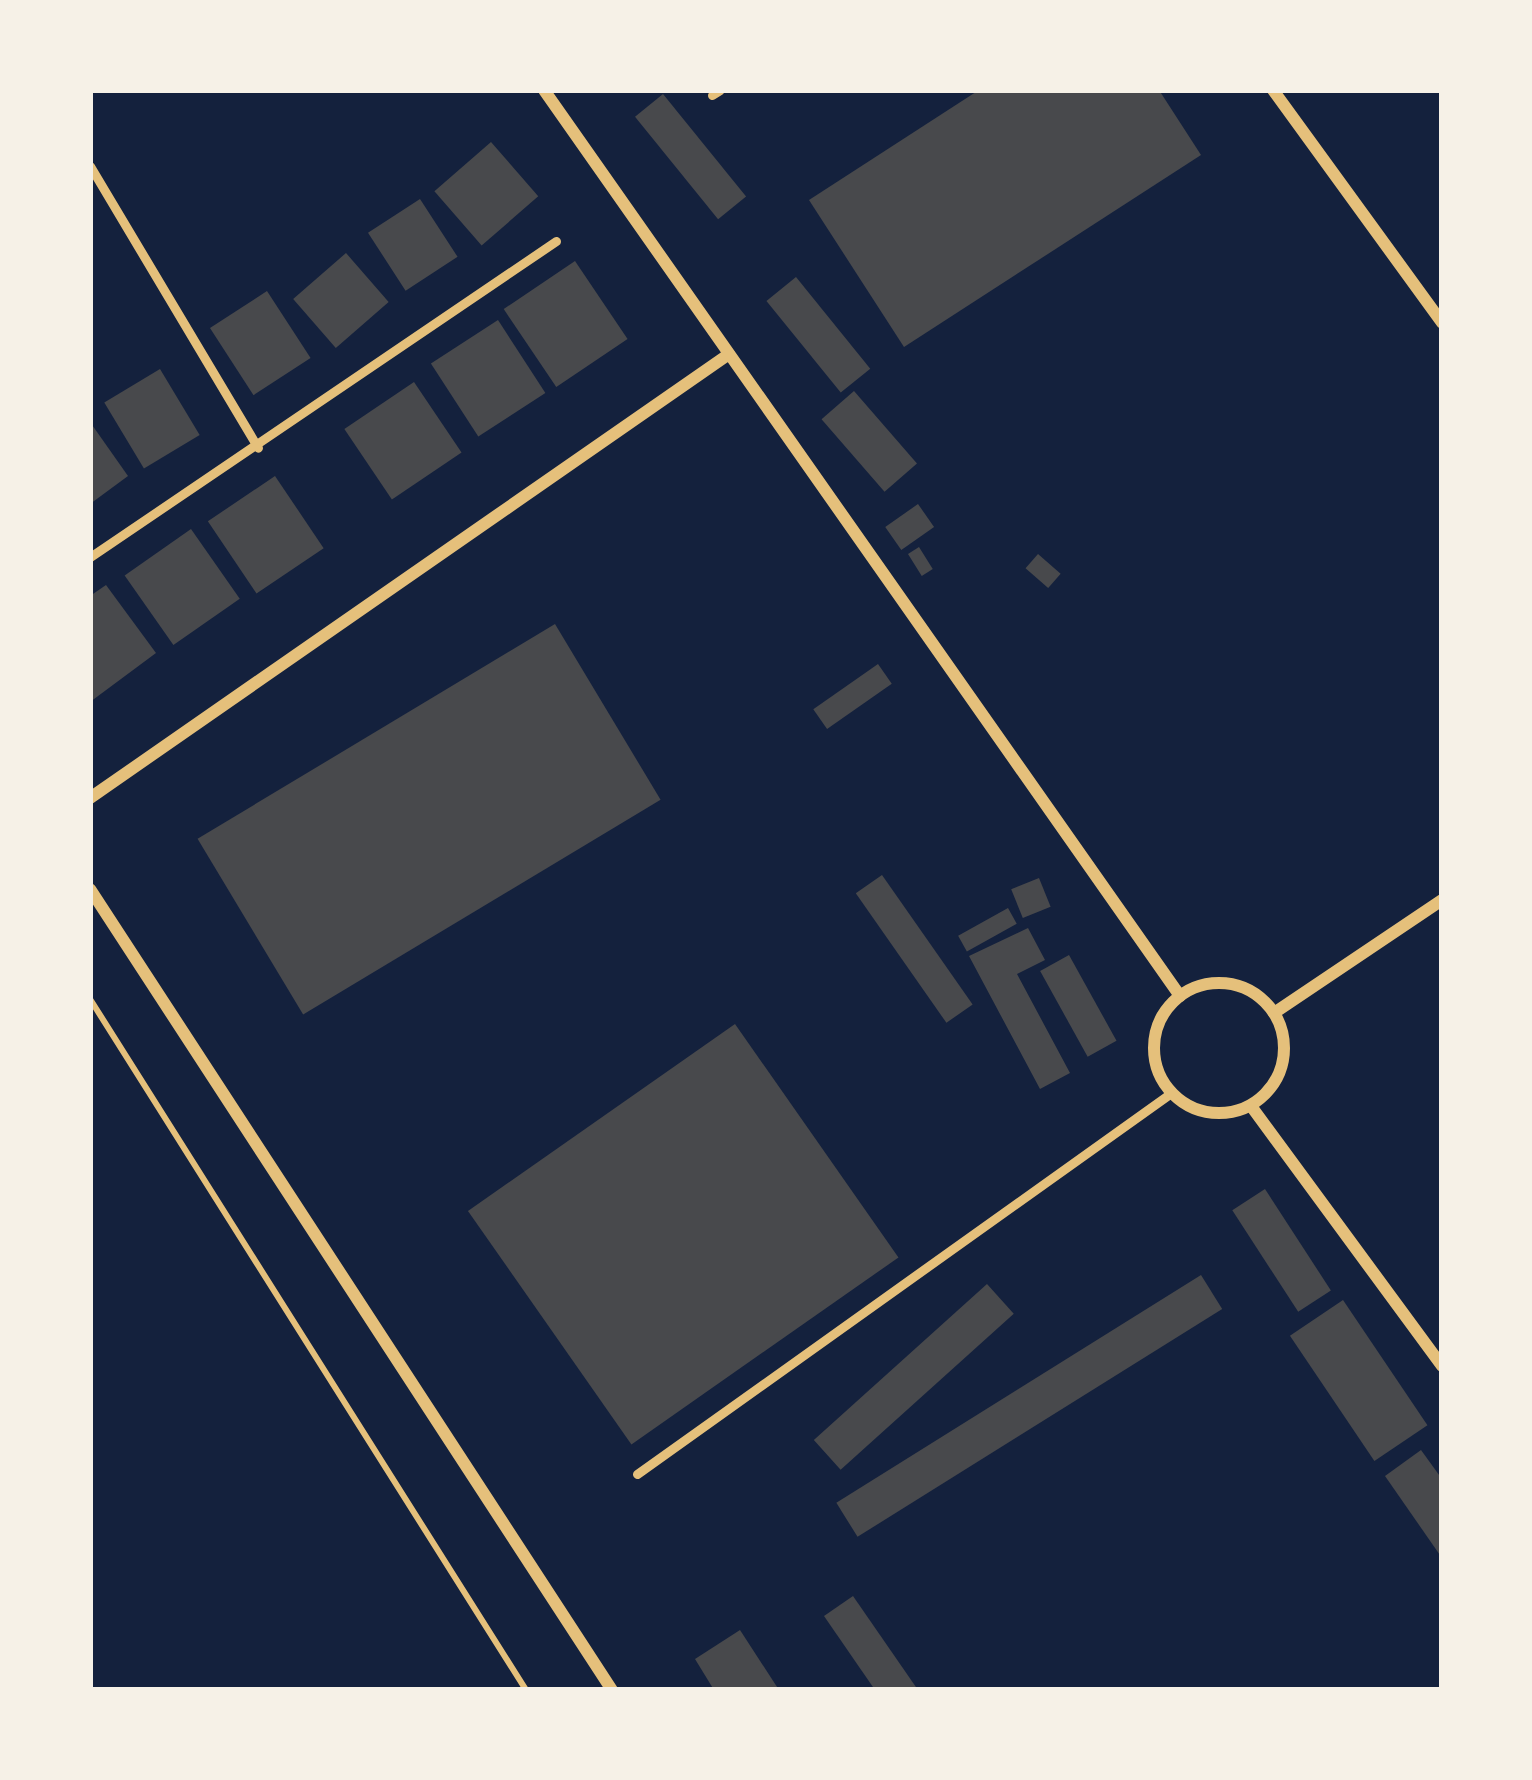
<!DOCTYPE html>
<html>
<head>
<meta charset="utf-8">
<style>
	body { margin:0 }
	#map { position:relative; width:1532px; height:1780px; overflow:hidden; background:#14213d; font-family:Arial,sans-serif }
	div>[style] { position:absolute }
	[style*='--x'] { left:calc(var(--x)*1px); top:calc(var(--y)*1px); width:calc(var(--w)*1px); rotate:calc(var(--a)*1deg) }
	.building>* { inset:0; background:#48494c; transform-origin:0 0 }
	.path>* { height:6px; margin:-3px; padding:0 3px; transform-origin:3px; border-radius:3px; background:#e5c07b }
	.service>* { height:9px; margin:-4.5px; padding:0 4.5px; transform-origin:4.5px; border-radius:4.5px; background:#e5c07b }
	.minor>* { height:12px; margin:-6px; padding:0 6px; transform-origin:6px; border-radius:6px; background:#e5c07b }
	.minor>.ring { margin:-6px; padding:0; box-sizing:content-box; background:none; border:12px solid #e5c07b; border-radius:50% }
	span { translate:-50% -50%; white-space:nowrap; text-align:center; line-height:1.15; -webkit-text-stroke:12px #f6f1e7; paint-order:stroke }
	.frame { position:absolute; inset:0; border:93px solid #f6f1e7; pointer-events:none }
</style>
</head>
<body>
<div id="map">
	<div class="building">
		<div style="clip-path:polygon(979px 90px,1159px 90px,1201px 155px,904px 347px,809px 200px)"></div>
		<div style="left:663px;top:94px;width:132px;height:36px;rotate:51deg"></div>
		<div style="left:491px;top:142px;width:72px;height:75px;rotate:49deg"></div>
		<div style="left:420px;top:199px;width:69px;height:62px;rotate:57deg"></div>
		<div style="left:346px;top:253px;width:65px;height:70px;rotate:49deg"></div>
		<div style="left:575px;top:261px;width:94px;height:86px;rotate:56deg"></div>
		<div style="left:796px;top:277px;width:118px;height:38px;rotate:51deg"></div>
		<div style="left:267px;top:291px;width:80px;height:68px;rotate:57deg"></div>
		<div style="left:498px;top:320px;width:87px;height:80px;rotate:57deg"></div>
		<div style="left:160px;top:369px;width:77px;height:65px;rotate:59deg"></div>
		<div style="left:414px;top:382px;width:85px;height:84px;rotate:56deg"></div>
		<div style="left:854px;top:391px;width:96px;height:43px;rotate:49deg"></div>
		<div style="clip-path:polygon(90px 422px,128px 476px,90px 504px)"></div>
		<div style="left:275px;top:476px;width:87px;height:81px;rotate:56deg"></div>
		<div style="left:918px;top:504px;width:28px;height:40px;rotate:55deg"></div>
		<div style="left:191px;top:529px;width:85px;height:81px;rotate:55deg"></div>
		<div style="left:919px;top:547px;width:26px;height:13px;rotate:58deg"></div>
		<div style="left:1038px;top:554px;width:30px;height:19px;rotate:41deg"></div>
		<div style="clip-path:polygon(106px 585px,156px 653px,90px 702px,90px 596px)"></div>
		<div style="left:555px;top:624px;width:205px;height:417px;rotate:59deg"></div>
		<div style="left:878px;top:664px;width:24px;height:79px;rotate:55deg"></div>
		<div style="left:882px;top:875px;width:158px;height:32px;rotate:55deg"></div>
		<div style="left:1039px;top:878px;width:31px;height:30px;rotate:68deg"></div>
		<div style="left:1008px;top:908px;width:18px;height:57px;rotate:61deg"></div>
		<div style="clip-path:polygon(1028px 928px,1045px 960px,1017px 974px,1070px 1073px,1040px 1089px,969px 956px)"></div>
		<div style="left:1069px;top:955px;width:98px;height:33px;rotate:61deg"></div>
		<div style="left:735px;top:1024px;width:285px;height:326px;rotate:55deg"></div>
		<div style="left:1265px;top:1189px;width:121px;height:39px;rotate:57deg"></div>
		<div style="left:1201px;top:1275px;width:40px;height:430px;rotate:58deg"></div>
		<div style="left:987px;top:1284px;width:40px;height:233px;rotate:48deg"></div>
		<div style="left:1343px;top:1300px;width:151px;height:64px;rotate:56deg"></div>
		<div style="clip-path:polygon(1421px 1450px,1442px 1479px,1442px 1558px,1385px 1476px)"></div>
		<div style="clip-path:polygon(853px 1596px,918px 1690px,875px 1690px,824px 1616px)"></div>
		<div style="clip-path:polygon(740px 1630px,779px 1690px,714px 1690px,695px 1659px)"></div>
	</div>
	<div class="path">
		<div style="--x:90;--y:999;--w:817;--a:57.75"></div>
	</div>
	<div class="service">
		<div style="--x:712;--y:95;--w:9;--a:-32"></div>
		<div style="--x:90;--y:166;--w:328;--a:59.2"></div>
		<div style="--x:90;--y:557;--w:563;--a:-34.14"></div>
		<div style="--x:637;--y:1474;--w:656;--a:-35.51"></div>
	</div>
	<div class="minor">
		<div style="--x:544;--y:90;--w:1107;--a:54.93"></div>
		<div style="--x:1273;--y:90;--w:288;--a:54"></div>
		<div style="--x:90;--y:798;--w:778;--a:-34.79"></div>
		<div style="--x:90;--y:889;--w:956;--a:56.91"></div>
		<div class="ring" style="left:1154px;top:983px;width:118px;height:118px"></div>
		<div style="--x:1274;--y:1013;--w:202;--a:-33.9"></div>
		<div style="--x:1251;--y:1106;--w:323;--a:53.7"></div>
	</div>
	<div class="frame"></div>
</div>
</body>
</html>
